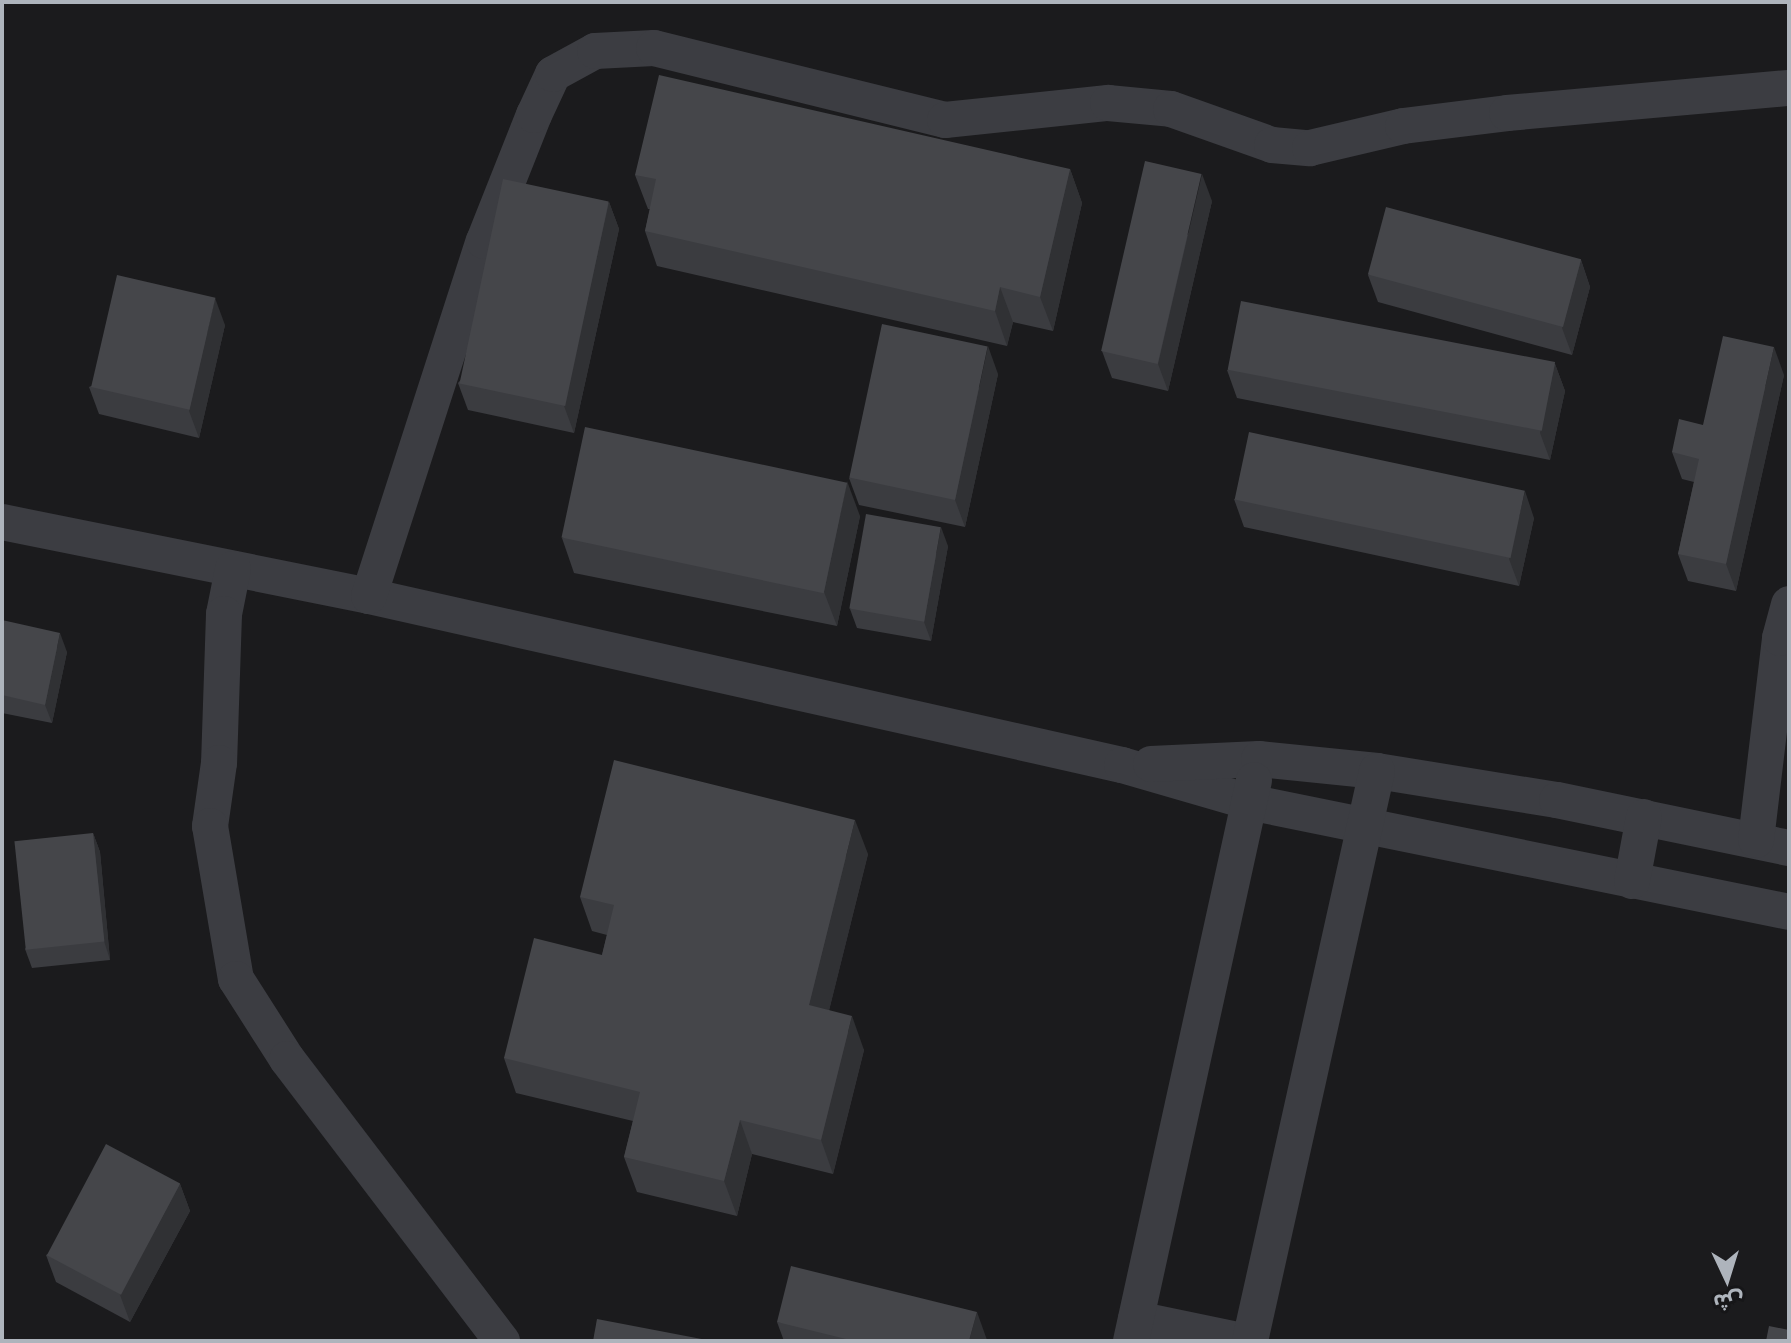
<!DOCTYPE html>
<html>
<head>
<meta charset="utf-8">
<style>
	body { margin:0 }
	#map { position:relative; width:1791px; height:1343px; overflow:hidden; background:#1b1b1d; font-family:"Exo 2","Noto Sans Arabic",sans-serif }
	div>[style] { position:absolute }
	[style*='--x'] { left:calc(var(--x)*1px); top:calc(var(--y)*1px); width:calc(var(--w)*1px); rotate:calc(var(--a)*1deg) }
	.minor>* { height:36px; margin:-18px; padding:0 18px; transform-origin:18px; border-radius:18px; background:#3c3d42 }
	.wall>* { inset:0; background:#3b3c40 }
	.shaded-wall>* { inset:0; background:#303134 }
	.building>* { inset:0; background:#45464a; transform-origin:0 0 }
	span { translate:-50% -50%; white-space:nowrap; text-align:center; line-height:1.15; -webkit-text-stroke:7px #161618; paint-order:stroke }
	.frame { position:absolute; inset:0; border:4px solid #aeb4bc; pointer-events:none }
	.north { position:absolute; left:1687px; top:1239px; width:80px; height:80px; -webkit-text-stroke:6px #161618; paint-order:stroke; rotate:176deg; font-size:22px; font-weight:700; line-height:32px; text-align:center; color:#aeb4bc }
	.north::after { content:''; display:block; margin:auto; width:28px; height:36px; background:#aeb4bc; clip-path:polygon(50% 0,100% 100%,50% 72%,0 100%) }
</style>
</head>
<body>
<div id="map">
	<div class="minor">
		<div style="--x:2;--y:522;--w:374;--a:11.4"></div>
		<div style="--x:369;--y:596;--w:772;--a:12.65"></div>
		<div style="--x:1122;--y:765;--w:132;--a:16.2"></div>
		<div style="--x:1249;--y:802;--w:551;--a:11.51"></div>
		<div style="--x:233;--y:569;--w:46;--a:101.3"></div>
		<div style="--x:224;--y:614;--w:149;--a:91.9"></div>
		<div style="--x:219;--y:763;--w:64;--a:98.1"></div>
		<div style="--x:210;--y:826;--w:155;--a:80.4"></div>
		<div style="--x:236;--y:979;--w:95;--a:57.5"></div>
		<div style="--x:287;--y:1059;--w:355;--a:52.7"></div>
		<div style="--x:369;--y:596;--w:373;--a:-72.1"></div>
		<div style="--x:484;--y:241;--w:136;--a:-68.4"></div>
		<div style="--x:534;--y:115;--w:45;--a:-65.1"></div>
		<div style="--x:553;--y:74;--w:48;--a:-28.7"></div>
		<div style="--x:595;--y:51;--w:59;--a:-2.9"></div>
		<div style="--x:654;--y:48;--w:300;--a:13.9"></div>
		<div style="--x:945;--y:120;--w:164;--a:-6"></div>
		<div style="--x:1108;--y:103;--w:63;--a:5.4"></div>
		<div style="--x:1171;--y:109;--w:107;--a:19.6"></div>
		<div style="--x:1272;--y:145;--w:38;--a:5"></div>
		<div style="--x:1310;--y:148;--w:96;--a:-13.3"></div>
		<div style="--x:1403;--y:126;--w:105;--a:-7.1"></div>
		<div style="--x:1507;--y:113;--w:283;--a:-5.1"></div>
		<div style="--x:1151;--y:764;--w:108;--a:-2.7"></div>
		<div style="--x:1259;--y:759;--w:119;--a:5.8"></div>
		<div style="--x:1377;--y:771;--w:182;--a:9.2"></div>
		<div style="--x:1557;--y:800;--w:237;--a:11.7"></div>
		<div style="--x:1756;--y:840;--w:203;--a:-83.2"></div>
		<div style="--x:1780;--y:638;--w:35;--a:-75"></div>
		<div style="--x:1632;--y:881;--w:65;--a:-79.4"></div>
		<div style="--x:1136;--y:1319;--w:108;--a:11.7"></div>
		<div style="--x:1131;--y:1341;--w:574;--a:-77.63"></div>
		<div style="--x:1250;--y:1341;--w:584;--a:-77.44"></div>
	</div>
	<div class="wall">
		<div style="clip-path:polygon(1070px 169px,1082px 203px,1053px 331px,1013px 322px,1007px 346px,657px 266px,645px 231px,650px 209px,648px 209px,635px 175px)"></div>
		<div style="clip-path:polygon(1212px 201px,1168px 391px,1112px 378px,1102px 351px)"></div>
		<div style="clip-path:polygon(609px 202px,619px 229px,574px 433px,468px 410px,458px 383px)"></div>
		<div style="clip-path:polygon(1581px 260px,1590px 287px,1572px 355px,1378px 302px,1368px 275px)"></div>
		<div style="clip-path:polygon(225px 325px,199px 438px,99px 414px,89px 387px)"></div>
		<div style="clip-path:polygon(1555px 364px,1565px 391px,1550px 460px,1237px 398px,1227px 370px)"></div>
		<div style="clip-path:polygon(998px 374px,965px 527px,859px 505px,849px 478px)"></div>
		<div style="clip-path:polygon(1784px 375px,1736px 591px,1688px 581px,1678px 554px,1694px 482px,1682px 479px,1672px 452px,1703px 425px)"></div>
		<div style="clip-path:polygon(1234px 499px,1534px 518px,1519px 586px,1244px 527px)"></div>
		<div style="clip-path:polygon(860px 516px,837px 626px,574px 573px,562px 538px)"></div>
		<div style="clip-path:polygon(948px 546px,931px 641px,857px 628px,850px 609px)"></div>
		<div style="clip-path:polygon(2px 620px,67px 652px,52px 723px,2px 713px)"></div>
		<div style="clip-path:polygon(93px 833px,100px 852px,110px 960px,32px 968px,25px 949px)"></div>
		<div style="clip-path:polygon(868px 854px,829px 1010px,864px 1050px,833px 1174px,752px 1154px,737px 1216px,637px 1192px,624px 1157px,633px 1121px,516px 1093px,504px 1058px,602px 955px,607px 935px,592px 931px,580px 897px)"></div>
		<div style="clip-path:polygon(180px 1184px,190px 1211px,130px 1322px,56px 1282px,46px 1255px)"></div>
		<div style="clip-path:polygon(777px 1322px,987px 1340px,986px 1341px,784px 1341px)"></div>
	</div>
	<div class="shaded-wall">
		<div style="clip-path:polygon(1070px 169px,1082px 203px,1053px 331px,1040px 297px)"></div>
		<div style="clip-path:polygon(1202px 174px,1212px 201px,1168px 391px,1158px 364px)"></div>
		<div style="clip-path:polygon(609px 202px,619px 229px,574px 433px,564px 406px)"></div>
		<div style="clip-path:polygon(1581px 260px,1590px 287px,1572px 355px,1562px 328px)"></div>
		<div style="clip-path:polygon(1000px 287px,1013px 322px,1007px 346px,995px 311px)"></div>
		<div style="clip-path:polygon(215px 298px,225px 325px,199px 438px,189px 411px)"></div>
		<div style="clip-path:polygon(988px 346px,998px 374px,965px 527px,955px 500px)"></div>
		<div style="clip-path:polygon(1774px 347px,1784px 375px,1736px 591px,1726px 564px)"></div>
		<div style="clip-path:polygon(1555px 364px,1565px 391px,1550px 460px,1540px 433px)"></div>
		<div style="clip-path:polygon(847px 481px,860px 516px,837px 626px,824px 592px)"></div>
		<div style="clip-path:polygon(1525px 491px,1534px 518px,1519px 586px,1509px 559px)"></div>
		<div style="clip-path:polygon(941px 527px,948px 546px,931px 641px,924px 622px)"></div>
		<div style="clip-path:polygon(60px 633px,67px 652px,52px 723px,45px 705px)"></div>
		<div style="clip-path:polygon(855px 820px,868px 854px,822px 1039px,809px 1005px)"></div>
		<div style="clip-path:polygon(93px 833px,100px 852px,110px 960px,104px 941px)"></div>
		<div style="clip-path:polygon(852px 1016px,864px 1050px,833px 1174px,821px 1140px)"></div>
		<div style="clip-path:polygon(740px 1120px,752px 1154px,737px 1216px,724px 1181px)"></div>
		<div style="clip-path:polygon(180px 1184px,190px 1211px,130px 1322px,120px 1295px)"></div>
		<div style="clip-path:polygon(977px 1312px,987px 1340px,986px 1341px,969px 1341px)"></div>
	</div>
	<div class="building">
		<div style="clip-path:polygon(659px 75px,1070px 169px,1040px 297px,1000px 287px,995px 311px,645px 231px,656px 179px,635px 175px)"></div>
		<div style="left:1145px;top:161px;width:58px;height:195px;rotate:13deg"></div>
		<div style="left:503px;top:179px;width:108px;height:209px;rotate:12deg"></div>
		<div style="left:1386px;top:207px;width:202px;height:70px;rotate:15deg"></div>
		<div style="left:117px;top:275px;width:101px;height:115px;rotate:13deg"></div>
		<div style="left:1241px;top:301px;width:320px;height:70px;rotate:11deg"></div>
		<div style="left:882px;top:324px;width:108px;height:157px;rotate:12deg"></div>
		<div style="clip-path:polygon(1723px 336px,1774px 347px,1726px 564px,1678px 554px,1699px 459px,1672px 452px,1679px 419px,1703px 425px)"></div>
		<div style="left:585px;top:427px;width:268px;height:113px;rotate:12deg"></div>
		<div style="left:1249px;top:432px;width:282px;height:69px;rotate:12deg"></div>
		<div style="left:866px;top:514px;width:76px;height:96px;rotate:10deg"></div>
		<div style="clip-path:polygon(2px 620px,60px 633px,45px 705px,2px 695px)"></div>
		<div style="clip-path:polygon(614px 760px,855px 820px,809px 1005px,852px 1016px,821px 1140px,740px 1120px,724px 1181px,624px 1157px,640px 1092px,504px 1058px,534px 938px,602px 955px,614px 905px,580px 897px)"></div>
		<div style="left:93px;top:833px;width:109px;height:79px;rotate:84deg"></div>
		<div style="left:106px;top:1144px;width:84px;height:126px;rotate:28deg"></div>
		<div style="clip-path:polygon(791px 1266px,977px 1312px,969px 1341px,854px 1341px,777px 1322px)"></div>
		<div style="clip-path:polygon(597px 1319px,712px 1341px,593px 1341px)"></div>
		<div style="clip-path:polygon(1769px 1326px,1789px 1330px,1789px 1341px,1766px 1341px)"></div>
	</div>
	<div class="frame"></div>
	<div class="north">ش</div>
</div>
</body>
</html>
